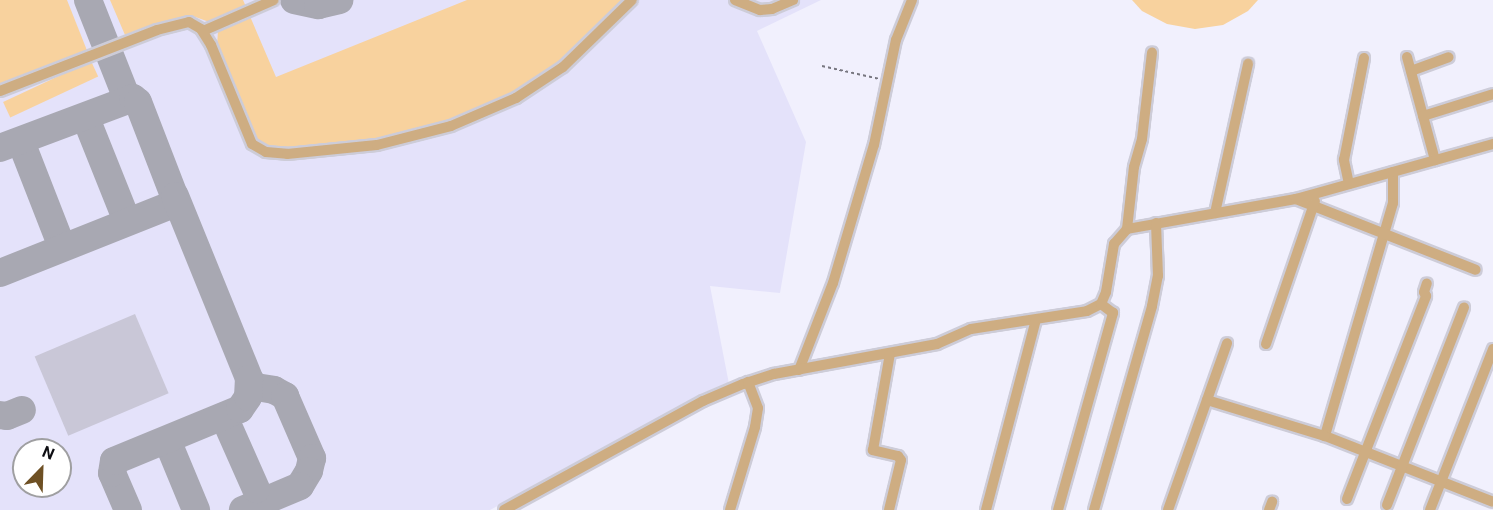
<!DOCTYPE html>
<html>
<head>
<meta charset="utf-8">
<style>
	body { margin:0 }
	#map { position:relative; width:1493px; height:510px; overflow:hidden; background:#f1f0fd; font-family:Roboto,sans-serif }
	div>[style] { position:absolute }
	[style*='--x'] { left:calc(var(--x)*1px); top:calc(var(--y)*1px); width:calc(var(--w)*1px); rotate:calc(var(--a)*1deg) }
	.built>* { inset:0; background:#e4e2fa }
	.green>* { inset:0; background:#f8d29e; transform-origin:0 0 }
	.taxiway>* { height:28px; margin:-14px; padding:0 14px; transform-origin:14px; border-radius:14px; background:#a8a8b2 }
	.building>* { inset:0; background:#c9c7d7; transform-origin:0 0 }
	.path>* { height:2px; margin-top:-1px; transform-origin:0; background:repeating-linear-gradient(90deg,#787780 0 3px,transparent 0 6px) }
	.roads { filter:drop-shadow(2px 0 #cdccd8) drop-shadow(-2px 0 #cdccd8) drop-shadow(0 2px #cdccd8) drop-shadow(0 -2px #cdccd8) }
	.minor>* { height:10px; margin:-5px; padding:0 5px; transform-origin:5px; border-radius:5px; background:#cead82 }
	span { translate:-50% -50%; white-space:nowrap; text-align:center; line-height:1.15; -webkit-text-stroke:6px #fff; paint-order:stroke }
	.north { position:absolute; left:12px; top:438px; width:60px; height:60px; box-sizing:border-box; background:#fff; border:2px solid #9f9fa1; border-radius:50%; rotate:23deg; font-size:16px; font-weight:700; line-height:24px; text-align:center; color:#0e0e13 }
	.north::after { content:''; display:block; margin:auto; width:21px; height:27px; background:#6e5024; clip-path:polygon(50% 0,100% 100%,50% 72%,0 100%) }
</style>
</head>
<body>
<div id="map">
	<div class="built">
		<div style="clip-path:polygon(evenodd,0 0,821px 0,757px 31px,806px 142px,780px 293px,710px 286px,729px 384px,683px 406px,490px 510px,0 510px,0 0,24px 450px,60px 450px,60px 486px,24px 486px,24px 450px)"></div>
	</div>
	<div class="green">
		<div style="clip-path:polygon(0 0,67px 0,88px 53px,0 87px)"></div>
		<div style="clip-path:polygon(110px 0,243px 0,247px 9px,212px 23px,190px 15px,125px 35px)"></div>
		<div style="clip-path:polygon(467px 0,627px 0,566px 60px,507px 98px,441px 125px,378px 140px,287px 149px,267px 147px,258px 142px,253px 137px,217px 47px,218px 30px,249px 14px,276px 77px)"></div>
		<div style="clip-path:polygon(1132px 0,1258px 0,1248px 11px,1223px 25px,1195px 29px,1167px 24px,1142px 11px)"></div>
		<div style="left:91px;top:61px;width:17px;height:97px;rotate:65deg"></div>
	</div>
	<div class="taxiway">
		<div style="--x:88;--y:0;--w:98;--a:68.4"></div>
		<div style="--x:294;--y:0;--w:25;--a:12"></div>
		<div style="--x:318;--y:5;--w:22;--a:-13"></div>
		<div style="--x:87;--y:121;--w:102;--a:68.2"></div>
		<div style="--x:23;--y:147;--w:102;--a:68.7"></div>
		<div style="--x:0;--y:148;--w:142;--a:-20.6"></div>
		<div style="--x:133;--y:98;--w:6;--a:39"></div>
		<div style="--x:138;--y:102;--w:103;--a:68.9"></div>
		<div style="--x:175;--y:198;--w:8;--a:120"></div>
		<div style="--x:171;--y:205;--w:184;--a:158.3"></div>
		<div style="--x:175;--y:196;--w:200;--a:67.9"></div>
		<div style="--x:250;--y:381;--w:8;--a:45"></div>
		<div style="--x:256;--y:387;--w:18;--a:9"></div>
		<div style="--x:274;--y:390;--w:13;--a:29"></div>
		<div style="--x:285;--y:396;--w:68;--a:66.5"></div>
		<div style="--x:312;--y:458;--w:13;--a:103"></div>
		<div style="--x:309;--y:471;--w:17;--a:121"></div>
		<div style="--x:300;--y:486;--w:62;--a:157.2"></div>
		<div style="--x:0;--y:415;--w:7;--a:8"></div>
		<div style="--x:7;--y:416;--w:16;--a:-22"></div>
		<div style="--x:229;--y:428;--w:67;--a:66.1"></div>
		<div style="--x:172;--y:452;--w:63;--a:67.5"></div>
		<div style="--x:128;--y:510;--w:40;--a:-113.4"></div>
		<div style="--x:112;--y:473;--w:12;--a:-81"></div>
		<div style="--x:114;--y:461;--w:136;--a:-22.4"></div>
		<div style="--x:240;--y:409;--w:14;--a:-56"></div>
		<div style="--x:248;--y:397;--w:18;--a:-87"></div>
	</div>
	<div class="building">
		<div style="left:135px;top:314px;width:86px;height:109px;rotate:67deg"></div>
	</div>
	<div class="path">
		<div style="--x:822;--y:66;--w:58;--a:12.8"></div>
	</div>
	<div class="roads">
		<div class="minor">
			<div style="--x:735;--y:0;--w:27;--a:22"></div>
			<div style="--x:760;--y:10;--w:12;--a:-5"></div>
			<div style="--x:772;--y:9;--w:23;--a:-23"></div>
			<div style="--x:203;--y:31;--w:77;--a:-23.6"></div>
			<div style="--x:1407;--y:57;--w:107;--a:74.8"></div>
			<div style="--x:1411;--y:71;--w:40;--a:-20.2"></div>
			<div style="--x:0;--y:91;--w:168;--a:-21.2"></div>
			<div style="--x:157;--y:30;--w:33;--a:-14"></div>
			<div style="--x:189;--y:22;--w:14;--a:30"></div>
			<div style="--x:201;--y:29;--w:19;--a:58"></div>
			<div style="--x:211;--y:45;--w:107;--a:67.5"></div>
			<div style="--x:252;--y:144;--w:16;--a:30"></div>
			<div style="--x:266;--y:152;--w:21;--a:5"></div>
			<div style="--x:287;--y:154;--w:90;--a:-5.7"></div>
			<div style="--x:377;--y:145;--w:76;--a:-14.4"></div>
			<div style="--x:451;--y:126;--w:71;--a:-23.3"></div>
			<div style="--x:516;--y:98;--w:56;--a:-33.4"></div>
			<div style="--x:563;--y:67;--w:96;--a:-44.2"></div>
			<div style="--x:1423;--y:116;--w:73;--a:-17.4"></div>
			<div style="--x:1393;--y:172;--w:31;--a:90"></div>
			<div style="--x:1393;--y:203;--w:243;--a:106.3"></div>
			<div style="--x:1325;--y:436;--w:180;--a:21.4"></div>
			<div style="--x:1349;--y:184;--w:25;--a:-102"></div>
			<div style="--x:1344;--y:160;--w:104;--a:-78.9"></div>
			<div style="--x:1296;--y:199;--w:193;--a:21.5"></div>
			<div style="--x:1215;--y:213;--w:153;--a:-77.5"></div>
			<div style="--x:1127;--y:229;--w:62;--a:-83.6"></div>
			<div style="--x:1134;--y:167;--w:29;--a:-74"></div>
			<div style="--x:1142;--y:139;--w:87;--a:-83.4"></div>
			<div style="--x:1266;--y:344;--w:151;--a:-71.1"></div>
			<div style="--x:799;--y:370;--w:93;--a:-68.7"></div>
			<div style="--x:833;--y:283;--w:144;--a:-73.5"></div>
			<div style="--x:874;--y:145;--w:107;--a:-78.2"></div>
			<div style="--x:896;--y:40;--w:43;--a:-68.2"></div>
			<div style="--x:1207;--y:400;--w:123;--a:17"></div>
			<div style="--x:1347;--y:499;--w:218;--a:-68.7"></div>
			<div style="--x:1426;--y:296;--w:4;--a:-117"></div>
			<div style="--x:1424;--y:292;--w:9;--a:-72"></div>
			<div style="--x:1387;--y:505;--w:212;--a:-68.7"></div>
			<div style="--x:504;--y:510;--w:227;--a:-28.7"></div>
			<div style="--x:703;--y:401;--w:43;--a:-23"></div>
			<div style="--x:743;--y:384;--w:33;--a:-18"></div>
			<div style="--x:774;--y:374;--w:166;--a:-10.4"></div>
			<div style="--x:937;--y:344;--w:37;--a:-24"></div>
			<div style="--x:971;--y:329;--w:117;--a:-8.8"></div>
			<div style="--x:1087;--y:311;--w:16;--a:-27"></div>
			<div style="--x:1101;--y:304;--w:13;--a:-67"></div>
			<div style="--x:1106;--y:292;--w:49;--a:-80.5"></div>
			<div style="--x:1114;--y:244;--w:20;--a:-49"></div>
			<div style="--x:1127;--y:229;--w:172;--a:-10.1"></div>
			<div style="--x:1296;--y:199;--w:205;--a:-15.6"></div>
			<div style="--x:730;--y:510;--w:87;--a:-73.2"></div>
			<div style="--x:755;--y:427;--w:19;--a:-81"></div>
			<div style="--x:758;--y:408;--w:28;--a:-111"></div>
			<div style="--x:889;--y:510;--w:51;--a:-76.5"></div>
			<div style="--x:901;--y:460;--w:5;--a:-127"></div>
			<div style="--x:898;--y:456;--w:26;--a:-167"></div>
			<div style="--x:873;--y:450;--w:97;--a:-80"></div>
			<div style="--x:986;--y:510;--w:197;--a:-75.3"></div>
			<div style="--x:1058;--y:510;--w:205;--a:-74.4"></div>
			<div style="--x:1113;--y:313;--w:15;--a:-143"></div>
			<div style="--x:1094;--y:510;--w:212;--a:-74.1"></div>
			<div style="--x:1152;--y:306;--w:31;--a:-79"></div>
			<div style="--x:1158;--y:276;--w:53;--a:-92.2"></div>
			<div style="--x:1168;--y:510;--w:177;--a:-70.5"></div>
			<div style="--x:1269;--y:510;--w:9;--a:-69"></div>
			<div style="--x:1430;--y:510;--w:173;--a:-68.6"></div>
		</div>
	</div>
	<div class="north">N</div>
</div>
</body>
</html>
